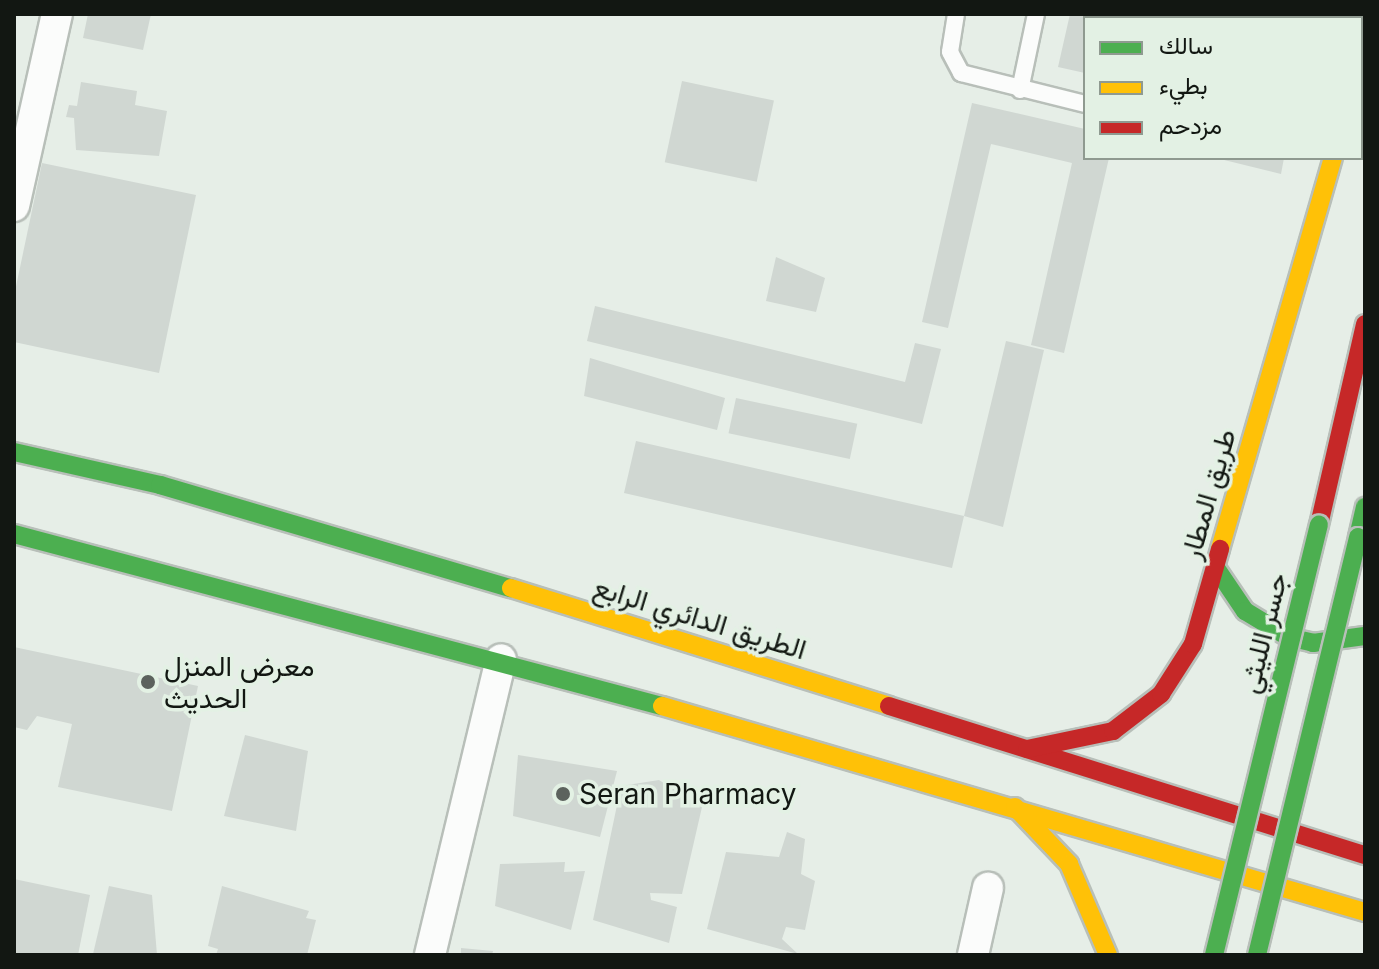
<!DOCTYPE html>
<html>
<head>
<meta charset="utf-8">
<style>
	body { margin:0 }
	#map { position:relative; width:1379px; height:969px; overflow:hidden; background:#e6eee7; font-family:Inter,Vazirmatn,sans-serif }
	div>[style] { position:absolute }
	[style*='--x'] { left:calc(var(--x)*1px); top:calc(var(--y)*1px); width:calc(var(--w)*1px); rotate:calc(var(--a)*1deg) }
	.building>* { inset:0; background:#d0d7d2; transform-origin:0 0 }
	.roads { filter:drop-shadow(2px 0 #b8bfb9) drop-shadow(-2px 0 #b8bfb9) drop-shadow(0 2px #b8bfb9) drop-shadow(0 -2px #b8bfb9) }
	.lane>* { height:16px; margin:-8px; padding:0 8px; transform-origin:8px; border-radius:8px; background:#fbfcfb }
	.street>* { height:30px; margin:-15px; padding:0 15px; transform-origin:15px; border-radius:15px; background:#fbfcfb }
	.fast>* { height:18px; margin:-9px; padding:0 9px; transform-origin:9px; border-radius:9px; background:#4caf50 }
	.slow>* { height:18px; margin:-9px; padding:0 9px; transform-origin:9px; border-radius:9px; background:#ffc107 }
	.jam>* { height:18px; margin:-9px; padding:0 9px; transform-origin:9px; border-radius:9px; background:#c62828 }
	.bridges { filter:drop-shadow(2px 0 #b8bfb9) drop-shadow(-2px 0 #b8bfb9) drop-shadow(0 2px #b8bfb9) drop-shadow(0 -2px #b8bfb9) }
	.fast-bridge>* { height:18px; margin:-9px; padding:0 9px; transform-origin:9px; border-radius:9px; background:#4caf50 }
	.dots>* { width:22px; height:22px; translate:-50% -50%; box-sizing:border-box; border:4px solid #e3f1e4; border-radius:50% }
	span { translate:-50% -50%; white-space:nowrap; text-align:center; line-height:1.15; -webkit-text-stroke:7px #e3f1e4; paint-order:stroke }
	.street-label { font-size:28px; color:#121712 }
	.poi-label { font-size:28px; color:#121712 }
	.left { translate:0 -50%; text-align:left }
	.frame { position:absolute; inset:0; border:16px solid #121712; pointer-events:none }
	.legend { position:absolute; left:1083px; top:16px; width:280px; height:144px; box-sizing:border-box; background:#e3f1e4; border:2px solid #8f9a90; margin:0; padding:10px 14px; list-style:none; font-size:24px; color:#121712 }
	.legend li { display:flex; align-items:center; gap:16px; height:40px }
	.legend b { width:40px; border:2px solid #8f9a90 }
</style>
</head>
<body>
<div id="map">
	<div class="building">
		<div style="clip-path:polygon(88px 14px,151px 14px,143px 50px,83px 38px)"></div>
		<div style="clip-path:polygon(1070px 14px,1296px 14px,1296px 18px,1085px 18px,1085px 73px,1058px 67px)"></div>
		<div style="left:682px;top:81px;width:94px;height:83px;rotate:12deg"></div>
		<div style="clip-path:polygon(81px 82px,137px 91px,135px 105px,167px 111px,159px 156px,76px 150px,74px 118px,66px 117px,69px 105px,77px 106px)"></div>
		<div style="clip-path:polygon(972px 103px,1085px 129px,1085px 158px,1109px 158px,1064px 353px,1031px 345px,1072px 163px,991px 144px,948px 328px,922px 322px)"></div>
		<div style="clip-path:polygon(1216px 158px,1284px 158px,1281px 174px)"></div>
		<div style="clip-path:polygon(42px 163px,196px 195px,159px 373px,14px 342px,14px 296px)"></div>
		<div style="clip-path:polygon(776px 257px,825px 278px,816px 312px,766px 301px)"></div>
		<div style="clip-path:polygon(595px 306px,905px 382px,915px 343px,941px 349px,922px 424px,587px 341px)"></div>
		<div style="clip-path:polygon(1006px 341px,1044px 350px,1003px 527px,964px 516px,952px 568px,624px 493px,636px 441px,964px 516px)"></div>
		<div style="clip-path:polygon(590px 358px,725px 398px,717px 430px,584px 396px)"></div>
		<div style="left:736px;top:398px;width:124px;height:36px;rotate:12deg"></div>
		<div style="clip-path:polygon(14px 647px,198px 686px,172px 811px,58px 787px,72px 724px,37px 716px,27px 730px,14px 727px)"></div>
		<div style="clip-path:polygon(245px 735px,308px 751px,296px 831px,224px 816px)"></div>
		<div style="clip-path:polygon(518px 755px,617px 771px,600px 837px,513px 816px)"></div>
		<div style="clip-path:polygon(659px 780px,702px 807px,682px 894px,650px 893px,651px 900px,677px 907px,669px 943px,593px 920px,621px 786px)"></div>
		<div style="clip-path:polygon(787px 832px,805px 839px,801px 874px,815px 881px,805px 930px,786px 927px,782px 939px,798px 954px,707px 929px,726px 852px,779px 857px)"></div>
		<div style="clip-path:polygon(565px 862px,564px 872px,585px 871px,571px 930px,495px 906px,500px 864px)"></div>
		<div style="clip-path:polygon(14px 879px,90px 895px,78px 955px,14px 955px)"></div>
		<div style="clip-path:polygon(109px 886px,152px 895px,157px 955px,93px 954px)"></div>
		<div style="clip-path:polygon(222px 886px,309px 911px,306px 918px,316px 920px,307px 955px,216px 955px,218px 949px,208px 946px)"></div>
		<div style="clip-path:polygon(461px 948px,493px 951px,492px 955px,461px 955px)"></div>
	</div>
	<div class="roads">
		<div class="lane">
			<div style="--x:956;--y:14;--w:38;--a:99"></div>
			<div style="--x:950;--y:52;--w:24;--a:62"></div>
			<div style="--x:961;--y:73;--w:128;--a:14"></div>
			<div style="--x:1020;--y:90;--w:78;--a:-78.1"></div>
		</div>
		<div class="street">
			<div style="--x:14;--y:206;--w:197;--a:-77.4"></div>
			<div style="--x:430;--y:955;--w:304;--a:-76.5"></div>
			<div style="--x:973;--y:955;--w:69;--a:-77.4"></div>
		</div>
		<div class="fast">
			<div style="--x:14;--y:452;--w:150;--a:12.7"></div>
			<div style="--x:160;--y:485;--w:366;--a:16.4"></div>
			<div style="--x:14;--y:534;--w:670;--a:14.87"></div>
			<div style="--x:1358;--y:537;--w:31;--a:-77"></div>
			<div style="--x:1216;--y:568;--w:52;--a:56"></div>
			<div style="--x:1245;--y:611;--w:50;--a:31.2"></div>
			<div style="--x:1288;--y:637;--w:26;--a:13"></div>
			<div style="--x:1313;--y:643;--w:52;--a:-7.7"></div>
		</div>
		<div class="slow">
			<div style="--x:1361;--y:58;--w:16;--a:-75"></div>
			<div style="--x:1220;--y:549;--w:407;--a:-73.9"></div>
			<div style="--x:511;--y:588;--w:396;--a:17.3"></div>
			<div style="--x:662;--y:706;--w:733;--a:16.33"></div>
			<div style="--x:1015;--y:807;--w:79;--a:46.5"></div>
			<div style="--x:1069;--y:864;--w:99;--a:66.8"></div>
		</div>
		<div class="jam">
			<div style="--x:1319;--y:525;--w:206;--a:-77.1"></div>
			<div style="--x:889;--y:706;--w:499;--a:17.4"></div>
			<div style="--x:1027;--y:749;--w:88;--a:-11.8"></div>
			<div style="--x:1113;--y:731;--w:61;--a:-37.6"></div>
			<div style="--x:1161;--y:694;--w:59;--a:-57.4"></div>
			<div style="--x:1193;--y:644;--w:99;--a:-74.1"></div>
		</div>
	</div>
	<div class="bridges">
		<div class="fast-bridge">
			<div style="--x:1214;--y:955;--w:443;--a:-76.3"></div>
			<div style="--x:1257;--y:955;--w:430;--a:-76.4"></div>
		</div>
	</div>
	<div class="dots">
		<div style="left:148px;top:682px;background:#5c625d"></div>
		<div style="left:563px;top:794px;background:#5c625d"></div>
	</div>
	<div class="street-label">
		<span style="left:1208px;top:494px;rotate:-74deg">طريق المطار</span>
		<span style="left:700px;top:618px;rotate:17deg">الطريق الدائري الرابع</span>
		<span style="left:1263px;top:633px;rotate:-76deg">جسر الليثي</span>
	</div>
	<div class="poi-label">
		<span class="left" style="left:164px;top:682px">معرض المنزل<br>الحديث</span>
		<span class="left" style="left:579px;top:794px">Seran Pharmacy</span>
	</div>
	<div class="frame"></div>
	<ul class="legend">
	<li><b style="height:10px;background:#4caf50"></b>سالك</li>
	<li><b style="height:10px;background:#ffc107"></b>بطيء</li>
	<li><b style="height:10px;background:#c62828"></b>مزدحم</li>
	</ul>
</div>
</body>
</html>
